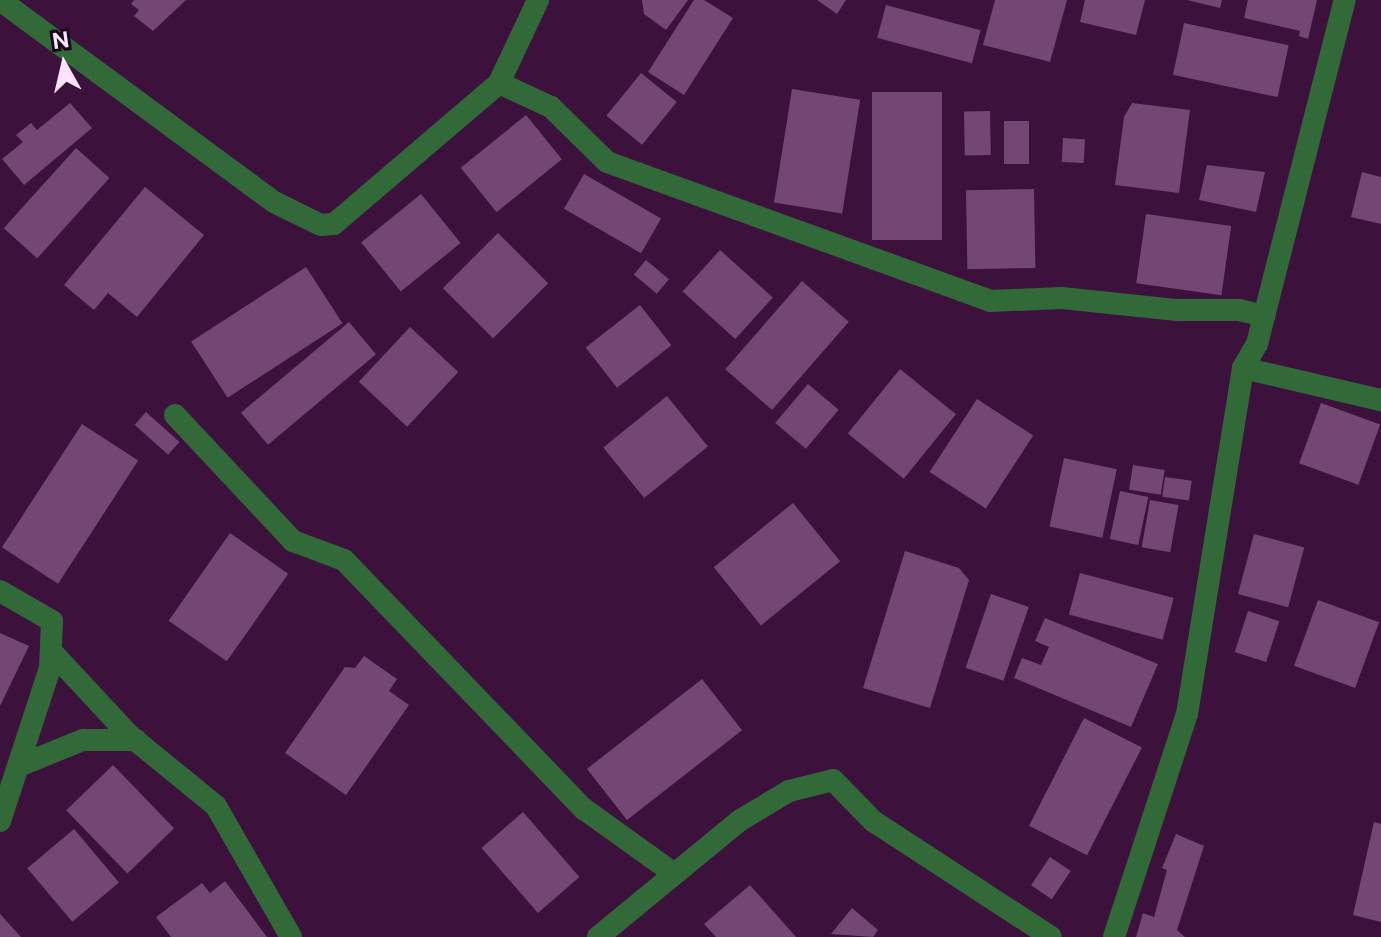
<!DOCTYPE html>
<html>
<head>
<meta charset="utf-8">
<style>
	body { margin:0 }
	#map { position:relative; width:1381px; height:937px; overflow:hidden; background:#3c123d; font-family:"Public Sans",sans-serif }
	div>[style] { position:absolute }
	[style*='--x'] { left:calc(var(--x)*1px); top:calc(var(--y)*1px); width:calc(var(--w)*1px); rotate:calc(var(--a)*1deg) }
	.building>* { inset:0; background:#734673; transform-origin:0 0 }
	.minor>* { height:22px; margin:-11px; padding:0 11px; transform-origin:11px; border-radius:11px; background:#326939 }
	span { translate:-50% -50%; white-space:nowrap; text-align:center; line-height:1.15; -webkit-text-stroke:6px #19081a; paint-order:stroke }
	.north { position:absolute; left:24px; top:24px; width:80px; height:80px; -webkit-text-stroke:6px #19081a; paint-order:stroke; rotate:352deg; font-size:22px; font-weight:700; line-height:32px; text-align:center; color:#fee3fd }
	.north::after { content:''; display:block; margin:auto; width:28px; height:36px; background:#fee3fd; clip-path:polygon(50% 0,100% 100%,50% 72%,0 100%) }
</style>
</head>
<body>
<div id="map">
	<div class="building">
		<div style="clip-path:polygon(134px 0,186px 0,153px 31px,134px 16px,139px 10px,131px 4px)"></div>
		<div style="clip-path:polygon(642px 0,688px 0,666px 30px,644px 14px)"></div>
		<div style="clip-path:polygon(694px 0,704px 0,733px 18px,684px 95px,648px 72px)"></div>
		<div style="clip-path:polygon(817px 0,846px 0,837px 14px)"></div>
		<div style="clip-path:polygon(995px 0,1067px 0,1050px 62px,983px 45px)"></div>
		<div style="clip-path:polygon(1085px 0,1145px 0,1136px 35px,1080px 22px)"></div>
		<div style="clip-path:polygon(1187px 0,1222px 0,1220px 8px)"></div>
		<div style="clip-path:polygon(1248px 0,1317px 0,1308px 39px,1299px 36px,1300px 31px,1244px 18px)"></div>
		<div style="left:886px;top:5px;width:98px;height:34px;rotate:15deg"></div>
		<div style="left:1184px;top:23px;width:107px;height:53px;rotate:12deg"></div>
		<div style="left:641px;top:73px;width:46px;height:55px;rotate:39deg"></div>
		<div style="left:792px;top:89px;width:69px;height:115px;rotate:9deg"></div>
		<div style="left:872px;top:92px;width:70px;height:148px"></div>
		<div style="clip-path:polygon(70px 103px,92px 128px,24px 185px,2px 159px,23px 142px,16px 135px,31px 123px,37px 130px)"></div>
		<div style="clip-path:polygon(1132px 103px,1190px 110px,1179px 193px,1115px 185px,1124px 117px)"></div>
		<div style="left:990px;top:111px;width:44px;height:26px;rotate:89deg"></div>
		<div style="left:526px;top:115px;width:57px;height:84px;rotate:51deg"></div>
		<div style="left:1004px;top:121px;width:25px;height:43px"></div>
		<div style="left:1063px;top:138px;width:22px;height:24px;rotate:3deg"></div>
		<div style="left:76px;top:148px;width:45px;height:108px;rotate:42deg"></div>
		<div style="clip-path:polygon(1207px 165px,1265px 172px,1256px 212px,1199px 200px)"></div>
		<div style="clip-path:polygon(1362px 172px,1381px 177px,1381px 224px,1351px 217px)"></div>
		<div style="left:584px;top:174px;width:89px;height:40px;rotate:30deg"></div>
		<div style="clip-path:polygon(145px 187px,204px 235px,137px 317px,108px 293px,94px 310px,64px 285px)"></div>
		<div style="left:1034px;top:189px;width:79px;height:68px;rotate:89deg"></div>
		<div style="left:421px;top:194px;width:63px;height:77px;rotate:51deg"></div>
		<div style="left:1146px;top:214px;width:86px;height:70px;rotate:8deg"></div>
		<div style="left:498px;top:233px;width:71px;height:78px;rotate:45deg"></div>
		<div style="left:720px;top:250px;width:71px;height:56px;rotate:42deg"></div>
		<div style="left:646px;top:260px;width:30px;height:19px;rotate:40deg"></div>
		<div style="left:306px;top:267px;width:67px;height:137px;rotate:57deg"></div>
		<div style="left:802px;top:281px;width:62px;height:117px;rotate:41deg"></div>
		<div style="left:640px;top:305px;width:51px;height:69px;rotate:52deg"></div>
		<div style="left:349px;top:322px;width:42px;height:141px;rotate:50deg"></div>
		<div style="left:410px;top:327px;width:66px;height:75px;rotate:43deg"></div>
		<div style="left:900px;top:369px;width:72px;height:83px;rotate:39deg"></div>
		<div style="left:808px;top:384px;width:40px;height:51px;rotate:40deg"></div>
		<div style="left:667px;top:396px;width:65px;height:82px;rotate:51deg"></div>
		<div style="left:977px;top:399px;width:67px;height:87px;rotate:33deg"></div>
		<div style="left:1321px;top:403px;width:63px;height:64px;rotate:20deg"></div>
		<div style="left:146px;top:412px;width:45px;height:17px;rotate:42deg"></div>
		<div style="left:82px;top:424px;width:67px;height:147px;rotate:33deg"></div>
		<div style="left:1064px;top:458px;width:54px;height:70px;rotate:12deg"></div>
		<div style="left:1133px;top:465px;width:32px;height:25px;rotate:9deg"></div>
		<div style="left:1165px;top:477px;width:27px;height:20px;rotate:8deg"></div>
		<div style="left:1120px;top:491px;width:29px;height:49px;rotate:12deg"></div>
		<div style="left:1150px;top:500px;width:29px;height:48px;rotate:10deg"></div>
		<div style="left:793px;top:503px;width:75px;height:102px;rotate:51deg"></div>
		<div style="left:230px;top:533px;width:71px;height:107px;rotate:35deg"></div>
		<div style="left:1254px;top:534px;width:52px;height:62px;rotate:15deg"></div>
		<div style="clip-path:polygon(905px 551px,959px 568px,969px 580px,930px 708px,863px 688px)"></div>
		<div style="left:1080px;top:573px;width:97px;height:43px;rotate:15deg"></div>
		<div style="left:991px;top:594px;width:40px;height:78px;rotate:19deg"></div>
		<div style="left:1318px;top:600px;width:65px;height:70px;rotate:20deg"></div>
		<div style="left:1248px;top:611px;width:33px;height:43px;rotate:18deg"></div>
		<div style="clip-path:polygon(1045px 618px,1158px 664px,1131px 727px,1014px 678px,1022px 658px,1041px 665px,1049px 647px,1035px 641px)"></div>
		<div style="clip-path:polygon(0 633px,29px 646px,0 706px)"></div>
		<div style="clip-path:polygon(364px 656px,397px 679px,389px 691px,409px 705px,346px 795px,285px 753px,345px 667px,355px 668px)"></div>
		<div style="left:702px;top:679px;width:65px;height:146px;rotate:52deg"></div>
		<div style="left:1084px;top:718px;width:65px;height:121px;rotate:27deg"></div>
		<div style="left:113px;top:765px;width:88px;height:65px;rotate:46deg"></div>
		<div style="left:523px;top:812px;width:86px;height:55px;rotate:49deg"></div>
		<div style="clip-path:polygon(1374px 822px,1381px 824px,1381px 922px,1353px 915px)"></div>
		<div style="left:74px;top:829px;width:70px;height:61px;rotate:50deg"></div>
		<div style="clip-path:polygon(1176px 834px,1204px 846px,1177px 930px,1185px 937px,1136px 937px,1143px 913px,1154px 917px,1167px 870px,1162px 868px)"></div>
		<div style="left:1050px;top:857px;width:25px;height:34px;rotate:34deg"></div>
		<div style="clip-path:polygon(225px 881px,267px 937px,171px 937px,156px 917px,202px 883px,210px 893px)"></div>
		<div style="clip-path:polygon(750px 885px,796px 937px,716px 937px,704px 924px)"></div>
		<div style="clip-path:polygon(852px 908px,878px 930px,873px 937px,831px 934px)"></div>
		<div style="clip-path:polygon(0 914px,21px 937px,0 937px)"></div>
	</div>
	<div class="minor">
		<div style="--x:0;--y:0;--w:340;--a:36.4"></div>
		<div style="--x:274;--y:202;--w:52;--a:26.1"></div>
		<div style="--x:321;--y:225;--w:13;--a:-4"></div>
		<div style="--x:334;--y:224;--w:217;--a:-40.5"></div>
		<div style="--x:499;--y:83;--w:92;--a:-64.8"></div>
		<div style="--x:499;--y:83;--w:57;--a:24.8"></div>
		<div style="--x:551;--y:107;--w:78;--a:44.5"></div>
		<div style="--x:607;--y:162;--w:407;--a:19.9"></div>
		<div style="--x:990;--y:301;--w:72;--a:-2.4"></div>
		<div style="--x:1062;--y:298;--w:116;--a:6"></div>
		<div style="--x:1177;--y:310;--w:62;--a:0"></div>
		<div style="--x:1239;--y:310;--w:26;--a:13"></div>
		<div style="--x:1243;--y:368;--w:142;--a:13.1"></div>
		<div style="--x:175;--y:415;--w:173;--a:46.9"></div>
		<div style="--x:293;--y:541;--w:54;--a:20.4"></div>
		<div style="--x:344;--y:560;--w:346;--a:46.1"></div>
		<div style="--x:584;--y:809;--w:110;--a:35.7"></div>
		<div style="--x:0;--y:591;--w:60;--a:30"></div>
		<div style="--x:52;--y:621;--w:47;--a:92.4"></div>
		<div style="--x:50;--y:668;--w:161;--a:108.1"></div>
		<div style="--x:51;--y:651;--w:115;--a:47.1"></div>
		<div style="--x:129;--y:735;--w:112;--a:39.2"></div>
		<div style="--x:216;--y:806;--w:151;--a:60.2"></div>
		<div style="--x:21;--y:765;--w:67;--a:-22"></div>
		<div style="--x:83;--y:740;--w:53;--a:0"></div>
		<div style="--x:598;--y:937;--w:183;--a:-39.4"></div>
		<div style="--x:739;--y:821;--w:58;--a:-31"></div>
		<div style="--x:789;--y:791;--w:45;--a:-14"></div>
		<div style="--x:833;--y:780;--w:57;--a:45.7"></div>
		<div style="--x:873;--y:821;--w:212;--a:33.1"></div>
		<div style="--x:1114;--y:937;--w:235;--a:-71.9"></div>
		<div style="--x:1187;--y:714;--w:351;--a:-80.8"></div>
		<div style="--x:1243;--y:368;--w:28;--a:-60"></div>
		<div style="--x:1257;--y:344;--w:355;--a:-75.7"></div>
	</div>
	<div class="north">N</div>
</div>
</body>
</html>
